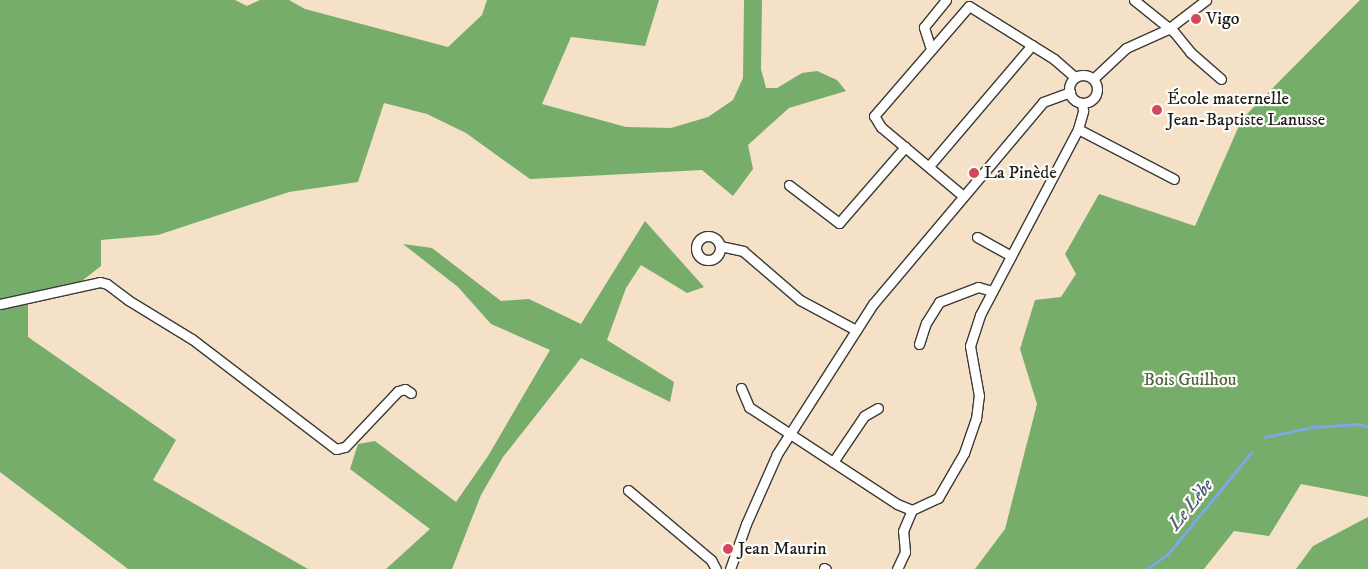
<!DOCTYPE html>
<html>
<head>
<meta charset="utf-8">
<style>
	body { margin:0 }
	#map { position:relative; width:1368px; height:569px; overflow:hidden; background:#f4e1c7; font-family:"IM FELL DW Pica",serif }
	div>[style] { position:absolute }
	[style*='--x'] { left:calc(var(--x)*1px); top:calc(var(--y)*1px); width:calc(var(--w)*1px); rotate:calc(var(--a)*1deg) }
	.forest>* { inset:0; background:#76ad6b }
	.stream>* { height:2.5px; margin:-1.25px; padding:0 1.25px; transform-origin:1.25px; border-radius:1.25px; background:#7aa9e4 }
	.roads { filter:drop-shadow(1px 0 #3c3a36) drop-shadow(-1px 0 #3c3a36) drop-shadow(0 1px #3c3a36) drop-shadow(0 -1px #3c3a36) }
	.minor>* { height:9px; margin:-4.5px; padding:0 4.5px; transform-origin:4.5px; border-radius:4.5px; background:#fff }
	.minor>.ring { margin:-4.5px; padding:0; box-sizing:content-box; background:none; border:9px solid #fff; border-radius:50% }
	.dots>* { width:14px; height:14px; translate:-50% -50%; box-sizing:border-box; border:2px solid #fdfcf7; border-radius:50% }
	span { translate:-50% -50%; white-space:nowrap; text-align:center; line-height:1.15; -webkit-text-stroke:4.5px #fdfcf7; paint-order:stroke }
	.poi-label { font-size:18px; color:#1c1c1c }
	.left { translate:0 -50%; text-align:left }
	.park-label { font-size:18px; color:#4c6142 }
	.water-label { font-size:19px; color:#465b76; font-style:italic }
</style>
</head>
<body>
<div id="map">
	<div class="forest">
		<div style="clip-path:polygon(0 0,235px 0,247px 6px,260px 0,289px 0,305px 9px,448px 47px,482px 15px,487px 0,659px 0,645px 46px,571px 37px,542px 104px,626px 127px,671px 128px,708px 117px,733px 100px,743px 78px,744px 0,762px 0,761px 69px,766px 88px,777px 88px,802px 73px,817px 71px,837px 80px,846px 91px,789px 108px,748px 145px,753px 169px,733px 196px,702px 170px,530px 179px,466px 133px,427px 114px,384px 103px,358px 182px,289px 192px,158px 235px,101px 240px,101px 266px,78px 284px,28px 295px,28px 337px,176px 440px,153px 480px,308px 569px,128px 569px,0 472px)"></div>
		<div style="clip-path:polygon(1360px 0,1368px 0,1368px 497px,1301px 484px,1269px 536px,1234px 531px,1204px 569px,975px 569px,1005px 529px,1037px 404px,1020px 349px,1035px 300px,1061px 297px,1076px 274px,1065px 254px,1099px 194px,1195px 226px,1242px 119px)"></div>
		<div style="clip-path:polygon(645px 221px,704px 287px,687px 293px,641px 265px,626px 288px,607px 340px,674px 382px,670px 402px,581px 358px,503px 457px,481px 495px,452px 569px,386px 569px,430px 529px,350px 469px,358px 444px,375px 441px,456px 502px,488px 456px,550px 350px,491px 324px,458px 287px,403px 244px,432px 248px,501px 301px,529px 299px,581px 324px)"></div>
		<div style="clip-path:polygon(1368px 517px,1368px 569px,1296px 569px,1313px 546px)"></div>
	</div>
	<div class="stream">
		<div style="--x:1265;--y:437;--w:49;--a:-11.8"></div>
		<div style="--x:1313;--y:427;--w:46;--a:-3.7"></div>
		<div style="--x:1359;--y:424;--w:9;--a:18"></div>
		<div style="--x:1147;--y:569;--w:26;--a:-36"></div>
		<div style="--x:1168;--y:554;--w:131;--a:-50.6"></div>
	</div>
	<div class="roads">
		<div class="minor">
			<div style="--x:1134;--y:0;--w:51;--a:38.7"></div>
			<div style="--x:1174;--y:32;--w:26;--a:51"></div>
			<div style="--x:1190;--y:52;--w:41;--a:41.1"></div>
			<div style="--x:931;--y:49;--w:23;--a:-108"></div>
			<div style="--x:924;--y:27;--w:35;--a:-51"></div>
			<div class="ring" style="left:1069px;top:75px;width:19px;height:19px"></div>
			<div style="--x:1093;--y:79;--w:45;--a:-43.2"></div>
			<div style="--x:1126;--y:48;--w:46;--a:-24.3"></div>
			<div style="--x:1168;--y:29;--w:48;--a:-37.3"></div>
			<div style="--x:1078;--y:129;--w:108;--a:27.5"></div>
			<div style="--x:929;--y:166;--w:159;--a:-49.6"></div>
			<div style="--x:789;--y:185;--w:63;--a:37.2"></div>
			<div style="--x:839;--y:223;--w:101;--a:-49"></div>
			<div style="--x:962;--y:195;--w:106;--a:-140"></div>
			<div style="--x:881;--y:127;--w:13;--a:-122"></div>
			<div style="--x:874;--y:116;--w:145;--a:-49.2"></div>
			<div style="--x:969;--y:6;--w:100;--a:31.9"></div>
			<div style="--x:1054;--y:59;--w:28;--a:41"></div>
			<div class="ring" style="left:696px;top:236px;width:15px;height:15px"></div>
			<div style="--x:977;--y:237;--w:39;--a:29"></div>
			<div style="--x:720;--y:246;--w:24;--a:12"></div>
			<div style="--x:743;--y:251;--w:75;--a:40.7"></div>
			<div style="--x:800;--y:300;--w:64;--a:28.2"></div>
			<div style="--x:0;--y:304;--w:102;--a:-12.4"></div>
			<div style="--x:100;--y:282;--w:7;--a:16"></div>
			<div style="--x:107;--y:284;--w:26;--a:37"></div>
			<div style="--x:128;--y:300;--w:75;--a:31.4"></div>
			<div style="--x:192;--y:339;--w:181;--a:37.4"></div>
			<div style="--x:336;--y:449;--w:9;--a:-13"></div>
			<div style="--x:345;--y:447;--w:77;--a:-46.6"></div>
			<div style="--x:398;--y:391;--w:7;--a:-16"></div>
			<div style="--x:405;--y:389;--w:7;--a:34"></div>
			<div style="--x:919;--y:344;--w:22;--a:-72"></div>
			<div style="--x:926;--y:323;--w:25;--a:-58"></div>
			<div style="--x:939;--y:302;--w:42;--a:-21"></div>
			<div style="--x:978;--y:287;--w:15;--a:16"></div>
			<div style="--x:741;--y:388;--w:21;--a:67"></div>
			<div style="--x:749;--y:407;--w:177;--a:33.2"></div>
			<div style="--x:897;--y:504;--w:16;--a:22"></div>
			<div style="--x:912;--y:510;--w:29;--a:-25"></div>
			<div style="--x:938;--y:498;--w:52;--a:-60"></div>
			<div style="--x:964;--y:453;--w:36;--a:-71"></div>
			<div style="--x:976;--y:419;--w:23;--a:-83"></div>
			<div style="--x:979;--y:396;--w:51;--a:-100.2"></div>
			<div style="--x:970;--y:346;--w:33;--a:-72"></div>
			<div style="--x:980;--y:315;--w:210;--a:-62.2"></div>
			<div style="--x:1078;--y:129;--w:19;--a:-74"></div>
			<div style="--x:1083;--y:111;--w:8;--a:-97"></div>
			<div style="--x:833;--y:462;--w:55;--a:-56"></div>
			<div style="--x:864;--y:416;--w:16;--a:-30"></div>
			<div style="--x:628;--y:490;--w:109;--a:40.1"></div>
			<div style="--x:711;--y:560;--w:10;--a:61"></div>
			<div style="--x:824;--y:568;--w:2;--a:27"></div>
			<div style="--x:730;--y:569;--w:48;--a:-70.4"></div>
			<div style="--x:746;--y:524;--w:77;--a:-66.1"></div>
			<div style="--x:777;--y:454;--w:178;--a:-57.4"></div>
			<div style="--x:873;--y:304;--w:264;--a:-49.9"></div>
			<div style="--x:1043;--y:102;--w:29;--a:-20"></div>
			<div style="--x:897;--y:569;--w:19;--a:-65"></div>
			<div style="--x:905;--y:552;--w:21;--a:-95"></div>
			<div style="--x:903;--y:531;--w:23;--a:-67"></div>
		</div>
	</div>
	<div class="dots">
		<div style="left:1196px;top:19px;background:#d1495b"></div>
		<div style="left:1157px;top:110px;background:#d1495b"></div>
		<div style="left:974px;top:173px;background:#d1495b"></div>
		<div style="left:728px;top:549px;background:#d1495b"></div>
	</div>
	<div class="poi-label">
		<span class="left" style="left:1206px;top:19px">Vigo</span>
		<span class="left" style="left:1167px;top:110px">École maternelle<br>Jean-Baptiste Lanusse</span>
		<span class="left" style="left:984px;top:173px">La Pinède</span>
		<span class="left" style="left:738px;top:549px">Jean Maurin</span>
	</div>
	<div class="park-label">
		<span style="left:1190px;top:380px">Bois Guilhou</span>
	</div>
	<div class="water-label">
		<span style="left:1191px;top:505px;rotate:-51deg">Le Lèbe</span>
	</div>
</div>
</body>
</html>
